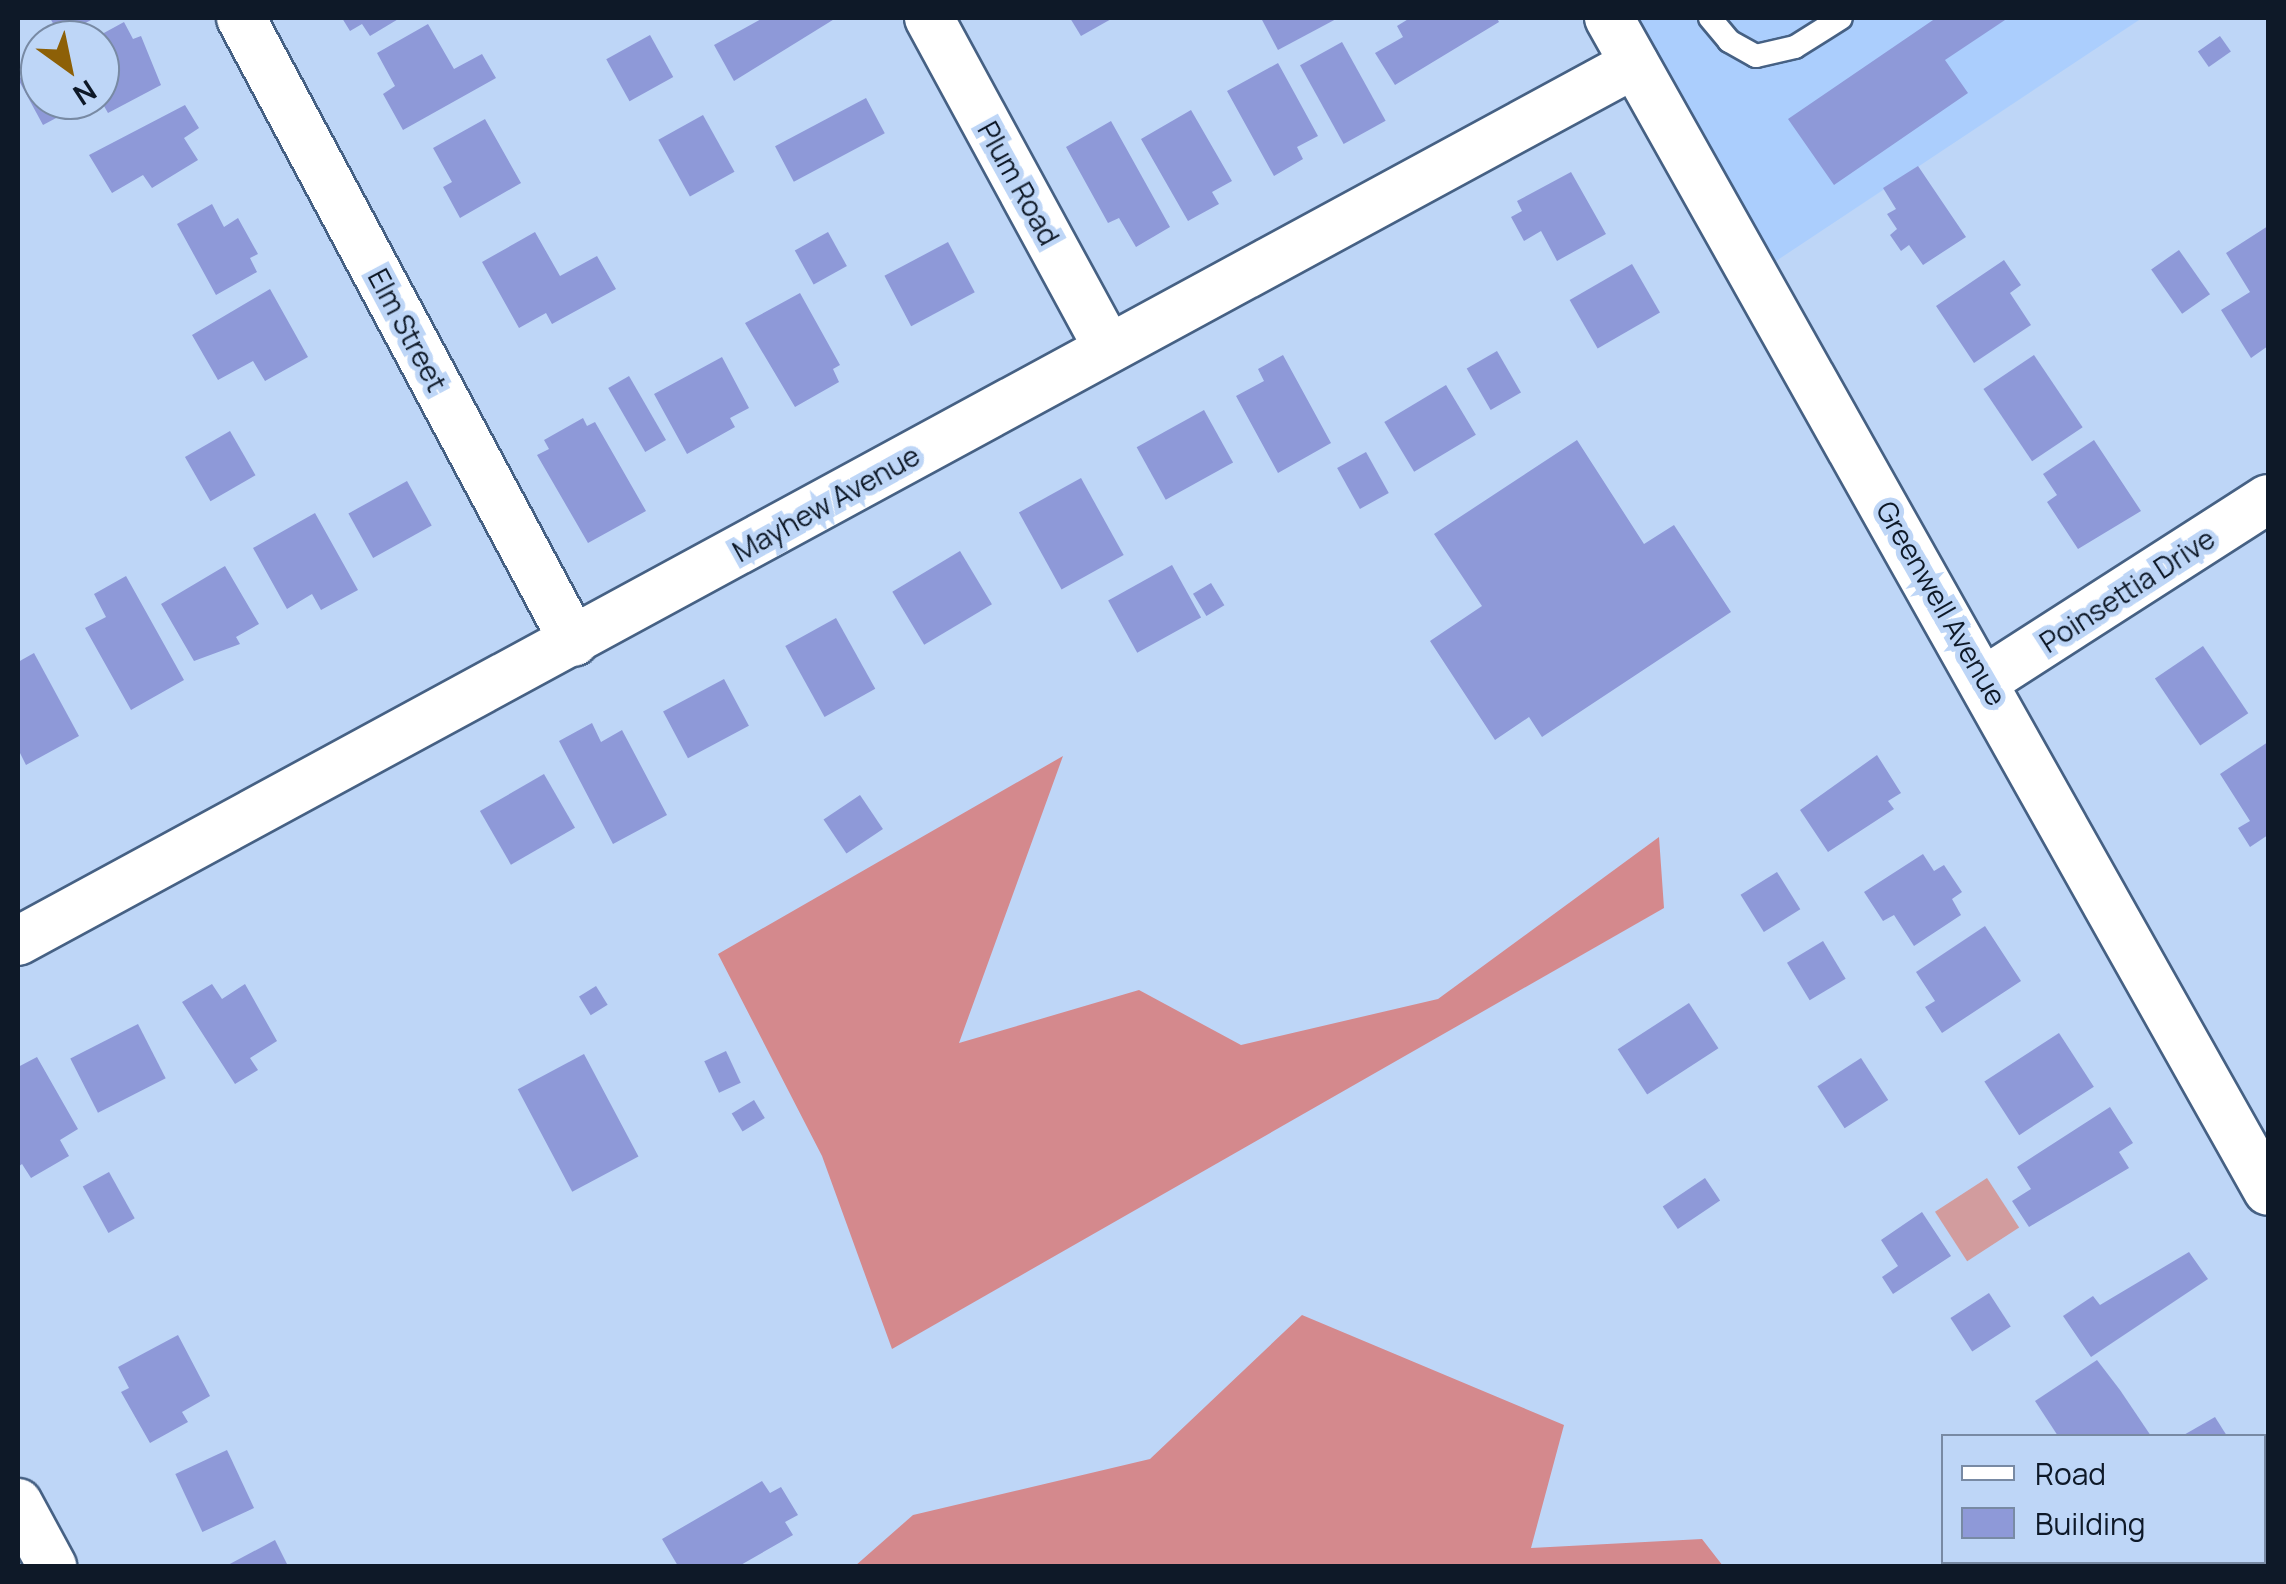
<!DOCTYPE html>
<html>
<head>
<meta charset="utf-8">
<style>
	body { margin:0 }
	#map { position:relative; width:2286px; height:1584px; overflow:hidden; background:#bed6f7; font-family:Manrope,sans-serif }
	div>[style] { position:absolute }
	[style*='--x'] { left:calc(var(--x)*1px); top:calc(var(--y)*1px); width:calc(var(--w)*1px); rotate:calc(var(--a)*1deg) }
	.built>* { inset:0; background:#abcefd }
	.green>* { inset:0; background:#d29c9e; transform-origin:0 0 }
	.forest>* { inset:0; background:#d4898d }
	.building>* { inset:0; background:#8e99d8; transform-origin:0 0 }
	.roads { filter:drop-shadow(2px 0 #466184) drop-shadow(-2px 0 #466184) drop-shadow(0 2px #466184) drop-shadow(0 -2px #466184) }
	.service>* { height:22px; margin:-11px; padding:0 11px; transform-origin:11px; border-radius:11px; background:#fff }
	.minor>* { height:48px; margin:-24px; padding:0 24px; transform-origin:24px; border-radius:24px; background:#fff }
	span { translate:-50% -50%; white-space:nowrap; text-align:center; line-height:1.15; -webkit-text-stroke:10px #bed6f7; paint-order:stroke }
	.street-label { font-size:28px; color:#0e1928 }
	.frame { position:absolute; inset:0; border:20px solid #0e1928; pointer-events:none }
	.legend { position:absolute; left:1941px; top:1434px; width:325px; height:130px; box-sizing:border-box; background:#bed6f7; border:2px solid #788aa4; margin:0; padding:12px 18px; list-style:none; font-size:30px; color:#0e1928 }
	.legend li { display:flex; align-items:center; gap:20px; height:50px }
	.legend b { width:50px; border:2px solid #788aa4 }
	.north { position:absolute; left:20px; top:20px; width:100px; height:100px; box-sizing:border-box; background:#bed6f7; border:2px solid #788aa4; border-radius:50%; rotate:147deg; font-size:28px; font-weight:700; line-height:40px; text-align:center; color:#0e1928 }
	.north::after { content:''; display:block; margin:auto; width:35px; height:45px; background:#8d6007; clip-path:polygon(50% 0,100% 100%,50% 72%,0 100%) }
</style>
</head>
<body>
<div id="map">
	<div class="built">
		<div style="clip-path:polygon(1609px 18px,2142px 18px,1755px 275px)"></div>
	</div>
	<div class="green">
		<div style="left:1987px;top:1178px;width:59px;height:62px;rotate:57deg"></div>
	</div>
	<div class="forest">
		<div style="clip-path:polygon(1063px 756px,959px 1043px,1139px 990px,1241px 1045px,1438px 999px,1659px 837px,1664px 908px,892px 1349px,822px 1156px,718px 954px)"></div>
		<div style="clip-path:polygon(1302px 1315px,1564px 1425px,1531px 1548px,1702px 1539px,1723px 1566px,855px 1566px,913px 1515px,1150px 1459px)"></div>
	</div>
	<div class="building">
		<div style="clip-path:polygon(50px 18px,95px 18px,60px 36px)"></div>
		<div style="clip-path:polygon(342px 18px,400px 18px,370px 36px,362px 24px,350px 31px)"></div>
		<div style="clip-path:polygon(763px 18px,836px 18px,734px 81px,714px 45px)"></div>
		<div style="clip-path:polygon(1070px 18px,1113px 18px,1081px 36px)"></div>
		<div style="clip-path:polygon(1261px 18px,1338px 18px,1278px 50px)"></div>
		<div style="clip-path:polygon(1410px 18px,1497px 18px,1499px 22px,1395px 85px,1375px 53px,1403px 37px,1397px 26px)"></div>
		<div style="clip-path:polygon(1936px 18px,2008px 18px,1945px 60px,1968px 93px,1834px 185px,1788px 119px)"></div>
		<div style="clip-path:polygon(124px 22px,133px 39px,141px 36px,161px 85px,108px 113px,100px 99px,100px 40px,91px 40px)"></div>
		<div style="clip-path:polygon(428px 24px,454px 69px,482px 54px,496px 78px,403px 130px,383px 94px,395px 86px,377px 53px)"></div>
		<div style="left:650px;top:35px;width:48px;height:50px;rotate:61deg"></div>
		<div style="left:2220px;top:36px;width:19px;height:27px;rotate:55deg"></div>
		<div style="left:1342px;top:42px;width:90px;height:48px;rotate:61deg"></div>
		<div style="clip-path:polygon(1278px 63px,1318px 136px,1297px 147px,1303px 159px,1274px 176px,1227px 91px)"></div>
		<div style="clip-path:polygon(40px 67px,40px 100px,90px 100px,43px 125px,18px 79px)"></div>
		<div style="left:866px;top:98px;width:40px;height:103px;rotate:62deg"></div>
		<div style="clip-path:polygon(185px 105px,199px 128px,184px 138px,198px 160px,152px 188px,143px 175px,112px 193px,89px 155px)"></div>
		<div style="clip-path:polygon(1191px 110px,1232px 181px,1212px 192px,1219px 204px,1188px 221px,1141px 139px)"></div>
		<div style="left:703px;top:115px;width:65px;height:51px;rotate:61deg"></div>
		<div style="clip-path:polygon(485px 119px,521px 183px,460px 218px,443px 187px,452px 182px,433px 148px)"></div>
		<div style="clip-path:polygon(1111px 121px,1170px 227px,1136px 247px,1119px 218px,1108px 223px,1066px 147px)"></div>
		<div style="clip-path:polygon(1918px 166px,1966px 237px,1923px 265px,1909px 245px,1901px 251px,1890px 235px,1897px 229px,1887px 214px,1896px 209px,1883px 188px)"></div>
		<div style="clip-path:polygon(1571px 172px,1606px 234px,1557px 261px,1541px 231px,1524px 241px,1511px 217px,1522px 211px,1517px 201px)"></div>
		<div style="clip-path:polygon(212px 204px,224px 227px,238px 218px,258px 254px,250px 258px,257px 272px,216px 295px,177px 224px)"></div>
		<div style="clip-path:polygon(2268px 226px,2268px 346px,2251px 358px,2221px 310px,2250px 292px,2226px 253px)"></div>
		<div style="clip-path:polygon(535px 232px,560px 276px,597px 256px,616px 289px,552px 324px,546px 313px,519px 328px,482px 262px)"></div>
		<div style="left:828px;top:232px;width:39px;height:38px;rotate:61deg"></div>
		<div style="left:948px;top:242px;width:57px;height:72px;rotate:62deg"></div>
		<div style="left:2179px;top:250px;width:54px;height:34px;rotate:55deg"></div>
		<div style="clip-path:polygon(2004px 260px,2021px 285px,2010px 293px,2031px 325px,1974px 363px,1936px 306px)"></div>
		<div style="left:1632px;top:264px;width:56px;height:72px;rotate:60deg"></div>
		<div style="clip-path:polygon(270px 289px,308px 357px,265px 381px,253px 361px,218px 380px,192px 335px)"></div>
		<div style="clip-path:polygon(800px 293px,840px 365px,833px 369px,839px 382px,795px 407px,745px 323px)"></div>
		<div style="left:1497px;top:351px;width:48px;height:35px;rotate:60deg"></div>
		<div style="clip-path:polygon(1283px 355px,1331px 443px,1278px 473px,1236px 396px,1264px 381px,1258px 369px)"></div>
		<div style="left:2034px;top:355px;width:87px;height:61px;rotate:56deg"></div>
		<div style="clip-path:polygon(722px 357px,749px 408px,730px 418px,735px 427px,687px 454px,654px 394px)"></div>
		<div style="left:629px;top:376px;width:74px;height:24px;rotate:60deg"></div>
		<div style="left:1446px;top:385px;width:58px;height:72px;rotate:59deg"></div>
		<div style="left:1204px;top:410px;width:60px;height:77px;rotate:61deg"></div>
		<div style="clip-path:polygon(583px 418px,587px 426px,595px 422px,646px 511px,588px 543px,537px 455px,549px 449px,544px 440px)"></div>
		<div style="left:230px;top:431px;width:51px;height:52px;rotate:60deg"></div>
		<div style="clip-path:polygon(1577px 440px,1644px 544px,1674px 525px,1731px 612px,1542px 737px,1529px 717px,1495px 740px,1430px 641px,1482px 606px,1434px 534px)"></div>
		<div style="clip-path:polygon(2094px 440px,2141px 511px,2078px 549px,2047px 502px,2057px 495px,2043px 474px)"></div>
		<div style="left:1366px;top:452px;width:47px;height:33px;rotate:61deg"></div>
		<div style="left:1081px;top:478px;width:88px;height:71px;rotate:61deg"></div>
		<div style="left:407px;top:481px;width:51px;height:67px;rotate:61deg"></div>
		<div style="clip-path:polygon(315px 513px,358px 590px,321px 610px,312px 594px,287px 609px,253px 548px)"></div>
		<div style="left:960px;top:551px;width:62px;height:79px;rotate:59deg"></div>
		<div style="left:1172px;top:565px;width:60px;height:73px;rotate:61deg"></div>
		<div style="clip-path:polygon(225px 566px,259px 624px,236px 637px,240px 644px,194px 661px,161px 604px)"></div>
		<div style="clip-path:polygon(126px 576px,184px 680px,131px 710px,85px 628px,106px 617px,94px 594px)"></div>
		<div style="left:1211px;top:583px;width:26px;height:21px;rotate:59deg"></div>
		<div style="left:836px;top:618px;width:81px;height:58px;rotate:61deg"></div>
		<div style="left:2203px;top:646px;width:81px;height:58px;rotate:56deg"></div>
		<div style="clip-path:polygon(34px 653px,79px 736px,26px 765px,18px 749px,18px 662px)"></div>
		<div style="left:724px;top:679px;width:53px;height:69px;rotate:62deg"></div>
		<div style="clip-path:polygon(592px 723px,601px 742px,622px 730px,667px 815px,613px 844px,559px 741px)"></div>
		<div style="clip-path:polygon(2268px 742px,2268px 835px,2250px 847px,2238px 828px,2250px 821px,2220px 774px)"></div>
		<div style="clip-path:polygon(1877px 755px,1901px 793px,1888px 801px,1894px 809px,1828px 852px,1800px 810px)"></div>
		<div style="left:544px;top:774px;width:62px;height:74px;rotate:60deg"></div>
		<div style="left:860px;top:795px;width:41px;height:44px;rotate:56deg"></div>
		<div style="clip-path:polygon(1923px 854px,1934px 871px,1944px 865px,1962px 892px,1952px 899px,1961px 915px,1914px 946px,1894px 915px,1883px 921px,1864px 892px)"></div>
		<div style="left:1777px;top:872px;width:44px;height:43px;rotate:58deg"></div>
		<div style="clip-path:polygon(1985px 926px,2021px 981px,1942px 1033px,1925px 1007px,1935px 1001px,1916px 972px)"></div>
		<div style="left:1823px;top:941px;width:44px;height:42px;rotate:59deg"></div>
		<div style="clip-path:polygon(212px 984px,222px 999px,245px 984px,277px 1041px,250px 1058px,258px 1070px,235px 1084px,182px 1002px)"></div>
		<div style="left:596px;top:986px;width:22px;height:20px;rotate:58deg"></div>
		<div style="left:1689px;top:1003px;width:54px;height:85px;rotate:57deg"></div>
		<div style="left:138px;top:1024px;width:61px;height:76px;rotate:63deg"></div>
		<div style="left:2059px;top:1033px;width:64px;height:89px;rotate:57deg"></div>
		<div style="left:726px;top:1051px;width:35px;height:24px;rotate:65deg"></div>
		<div style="left:584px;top:1054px;width:116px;height:75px;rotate:62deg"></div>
		<div style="clip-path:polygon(37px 1057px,78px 1129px,60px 1140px,69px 1156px,31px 1178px,22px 1164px,18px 1167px,18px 1067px)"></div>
		<div style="left:1861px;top:1058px;width:50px;height:52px;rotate:57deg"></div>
		<div style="left:754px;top:1100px;width:21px;height:26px;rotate:59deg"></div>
		<div style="clip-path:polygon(2110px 1107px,2133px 1143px,2119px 1152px,2129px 1168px,2029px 1227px,2012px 1201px,2031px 1189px,2017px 1167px)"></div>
		<div style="left:109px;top:1172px;width:53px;height:30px;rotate:61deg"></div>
		<div style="left:1705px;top:1178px;width:27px;height:51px;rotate:56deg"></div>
		<div style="clip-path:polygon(1922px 1212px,1951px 1256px,1893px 1294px,1882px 1277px,1898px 1266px,1881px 1240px)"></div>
		<div style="clip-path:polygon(2189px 1252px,2208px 1279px,2091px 1357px,2063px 1316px,2093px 1296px,2100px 1305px)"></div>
		<div style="left:1989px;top:1293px;width:40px;height:46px;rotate:57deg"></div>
		<div style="clip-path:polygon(178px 1335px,210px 1396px,182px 1412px,188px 1422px,150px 1443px,121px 1392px,129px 1388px,118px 1367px)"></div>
		<div style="clip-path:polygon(2097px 1360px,2120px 1390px,2151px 1436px,2058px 1436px,2035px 1401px)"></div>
		<div style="clip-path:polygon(2215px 1417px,2227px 1436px,2182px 1436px)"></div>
		<div style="left:227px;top:1450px;width:64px;height:57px;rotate:65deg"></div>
		<div style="clip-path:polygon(762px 1481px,770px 1493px,781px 1487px,798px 1515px,785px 1522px,793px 1535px,739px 1566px,678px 1566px,662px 1539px)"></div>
		<div style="clip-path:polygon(275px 1540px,288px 1566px,226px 1566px)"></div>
	</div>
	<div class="roads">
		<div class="service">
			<div style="--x:1710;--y:18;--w:30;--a:50"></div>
			<div style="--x:1729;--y:41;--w:31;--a:29"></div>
			<div style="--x:1756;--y:56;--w:40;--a:-13"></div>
			<div style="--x:1795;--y:47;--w:54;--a:-32.2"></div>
		</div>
		<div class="minor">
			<div style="--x:241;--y:18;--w:707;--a:61.91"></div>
			<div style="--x:929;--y:18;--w:375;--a:61.5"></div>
			<div style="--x:1609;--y:18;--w:1345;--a:60.67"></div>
			<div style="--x:1986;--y:680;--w:335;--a:-32.7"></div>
			<div style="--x:18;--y:941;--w:1839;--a:-28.49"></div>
			<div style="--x:18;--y:1503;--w:72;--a:61.6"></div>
		</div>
	</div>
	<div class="street-label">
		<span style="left:1019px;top:183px;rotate:61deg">Plum Road</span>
		<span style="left:408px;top:330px;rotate:62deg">Elm Street</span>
		<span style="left:826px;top:503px;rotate:-29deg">Mayhew Avenue</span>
		<span style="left:2127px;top:590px;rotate:-33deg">Poinsettia Drive</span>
		<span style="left:1942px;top:603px;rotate:60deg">Greenwell Avenue</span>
	</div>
	<div class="frame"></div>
	<ul class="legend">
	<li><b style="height:12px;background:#fff"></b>Road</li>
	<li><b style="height:28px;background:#8e99d8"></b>Building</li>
	</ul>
	<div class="north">N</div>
</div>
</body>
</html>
